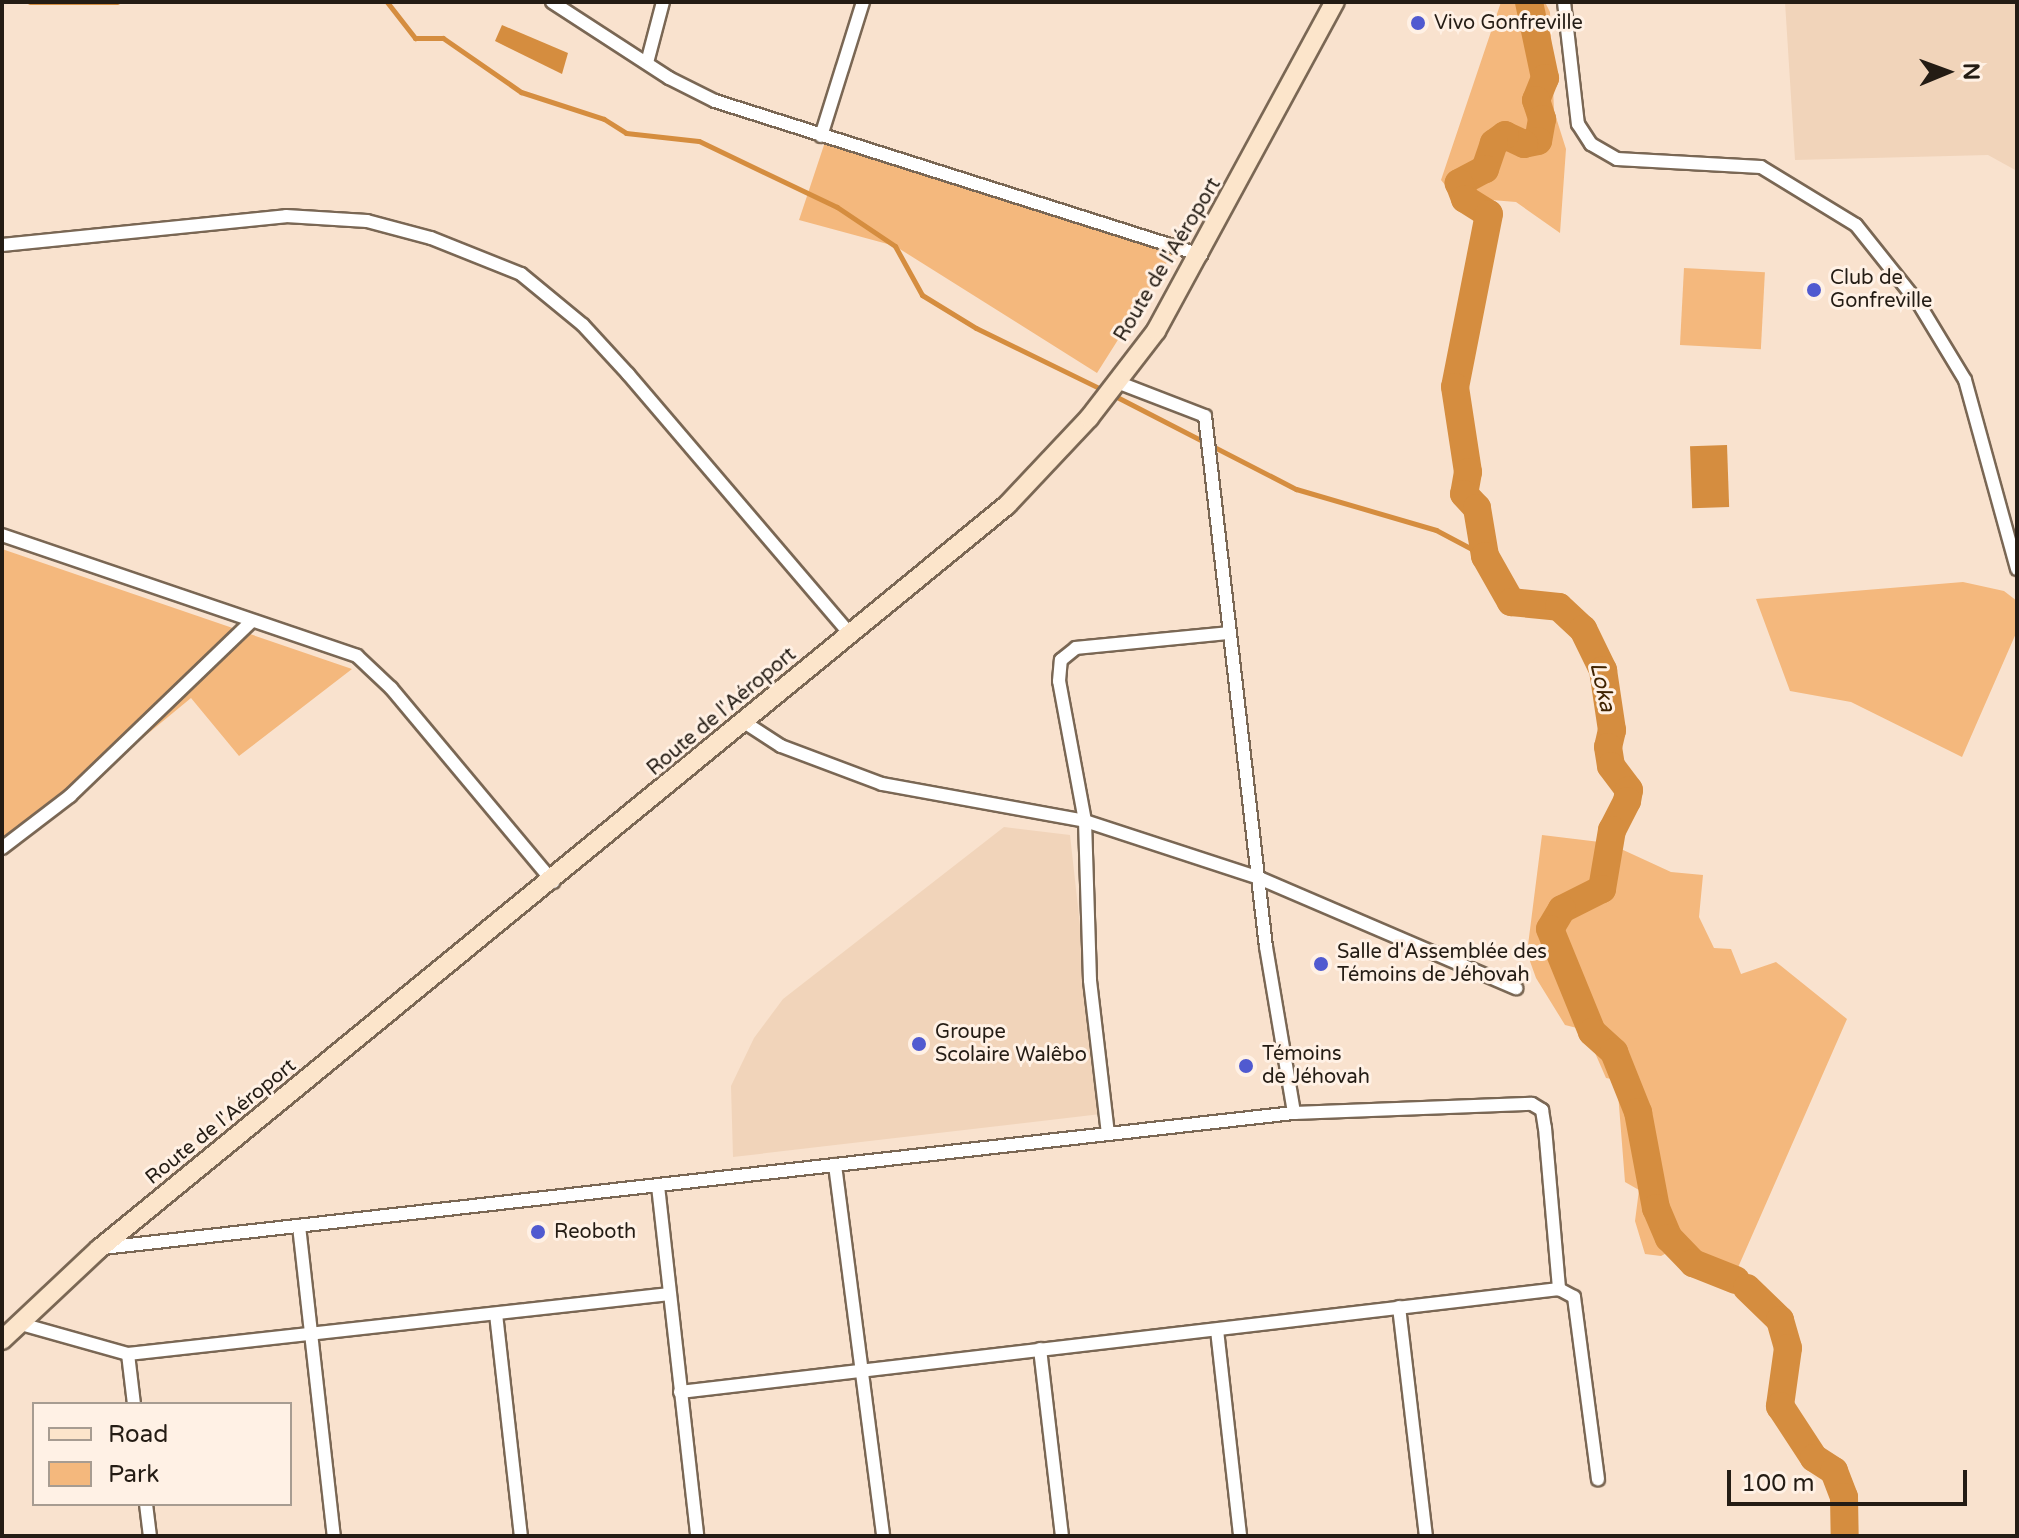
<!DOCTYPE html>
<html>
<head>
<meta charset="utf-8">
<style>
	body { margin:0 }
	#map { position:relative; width:2019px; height:1538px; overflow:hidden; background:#f9e2ce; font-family:"Varela Round",sans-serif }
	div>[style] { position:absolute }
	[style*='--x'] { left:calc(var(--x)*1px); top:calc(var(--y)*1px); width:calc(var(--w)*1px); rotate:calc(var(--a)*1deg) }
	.built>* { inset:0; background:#f1d4ba }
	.green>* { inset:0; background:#f4b87d; transform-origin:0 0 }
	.water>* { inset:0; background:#d58d3f; transform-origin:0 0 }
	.stream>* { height:5px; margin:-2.5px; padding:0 2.5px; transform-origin:2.5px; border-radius:2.5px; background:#d58d3f }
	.river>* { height:28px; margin:-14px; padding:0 14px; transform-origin:14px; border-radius:14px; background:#d58d3f }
	.roads { filter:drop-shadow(2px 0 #7a6754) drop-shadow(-2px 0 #7a6754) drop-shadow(0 2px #7a6754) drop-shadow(0 -2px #7a6754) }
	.minor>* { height:12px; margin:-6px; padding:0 6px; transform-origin:6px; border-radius:6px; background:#fff }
	.secondary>* { height:18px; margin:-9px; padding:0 9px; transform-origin:9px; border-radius:9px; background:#fce5cb }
	.dots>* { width:22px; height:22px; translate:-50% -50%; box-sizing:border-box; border:4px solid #fff1e5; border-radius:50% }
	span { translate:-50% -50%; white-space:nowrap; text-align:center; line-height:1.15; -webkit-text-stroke:6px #fff1e5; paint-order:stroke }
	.poi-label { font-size:20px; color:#241c14 }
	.left { translate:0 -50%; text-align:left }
	.street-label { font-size:20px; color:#241c14 }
	.water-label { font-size:22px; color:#412402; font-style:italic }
	.frame { position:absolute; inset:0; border:4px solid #241c14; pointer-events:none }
	.legend { position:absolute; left:32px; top:1402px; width:260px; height:104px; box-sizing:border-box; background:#fff1e5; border:2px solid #a79c91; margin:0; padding:10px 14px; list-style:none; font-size:24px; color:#241c14 }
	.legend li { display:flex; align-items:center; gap:16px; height:40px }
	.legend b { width:40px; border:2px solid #a79c91 }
	.north { position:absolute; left:1907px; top:32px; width:80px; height:80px; -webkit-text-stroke:6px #fff1e5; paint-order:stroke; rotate:89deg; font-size:22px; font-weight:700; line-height:32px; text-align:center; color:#241c14 }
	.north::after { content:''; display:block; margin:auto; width:28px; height:36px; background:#241c14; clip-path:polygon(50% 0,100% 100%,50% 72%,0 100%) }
	.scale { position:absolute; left:1727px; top:1470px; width:240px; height:36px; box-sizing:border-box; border:4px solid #241c14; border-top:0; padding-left:10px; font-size:24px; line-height:28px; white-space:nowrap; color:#241c14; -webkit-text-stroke:6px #fff1e5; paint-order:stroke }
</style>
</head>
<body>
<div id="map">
	<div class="built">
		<div style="clip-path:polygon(1785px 2px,2017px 2px,2017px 171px,1988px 155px,1795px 160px)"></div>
		<div style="clip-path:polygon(1004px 827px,1070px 835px,1101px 1114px,733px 1157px,731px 1086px,754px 1038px,783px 999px)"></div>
	</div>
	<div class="green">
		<div style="clip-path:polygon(1501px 2px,1545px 2px,1550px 12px,1554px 111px,1566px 149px,1560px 233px,1516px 202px,1455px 197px,1441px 180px)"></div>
		<div style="clip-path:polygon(827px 136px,1176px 248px,1097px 373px,895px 246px,799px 220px)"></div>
		<div style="left:1684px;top:268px;width:81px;height:77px;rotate:3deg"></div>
		<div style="clip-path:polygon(2px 549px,352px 669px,239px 756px,191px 698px,2px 854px)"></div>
		<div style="clip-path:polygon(1963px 582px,2004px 591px,2017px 601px,2017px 631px,1962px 757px,1851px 702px,1790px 691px,1756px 599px)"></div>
		<div style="clip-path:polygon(1542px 835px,1608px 843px,1671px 872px,1703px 875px,1699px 917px,1714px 948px,1731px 949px,1741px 974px,1776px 962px,1847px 1019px,1736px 1272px,1678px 1247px,1661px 1256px,1645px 1254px,1635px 1221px,1639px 1190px,1625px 1182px,1617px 1080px,1606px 1078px,1585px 1030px,1565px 1025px,1536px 978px,1527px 953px)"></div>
	</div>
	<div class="water">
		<div style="clip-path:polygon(502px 25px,568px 53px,562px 74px,495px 41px)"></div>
		<div style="left:1727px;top:445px;width:62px;height:37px;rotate:88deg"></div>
	</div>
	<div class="stream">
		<div style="--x:30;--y:2;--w:87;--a:0"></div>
		<div style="--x:387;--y:2;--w:46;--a:52.1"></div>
		<div style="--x:415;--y:38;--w:28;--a:0"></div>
		<div style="--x:443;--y:38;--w:95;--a:34.7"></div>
		<div style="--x:521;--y:92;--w:87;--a:18"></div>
		<div style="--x:604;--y:119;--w:26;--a:32"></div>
		<div style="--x:626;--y:133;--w:73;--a:6.3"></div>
		<div style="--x:699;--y:141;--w:153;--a:25.6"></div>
		<div style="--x:837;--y:207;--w:70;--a:33.9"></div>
		<div style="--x:895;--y:246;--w:56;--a:61.1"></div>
		<div style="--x:922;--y:295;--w:63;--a:31.4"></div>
		<div style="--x:976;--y:328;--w:144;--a:26"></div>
		<div style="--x:1113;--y:395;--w:206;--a:27.2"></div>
		<div style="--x:1296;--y:489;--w:146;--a:16.3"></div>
		<div style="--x:1436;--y:530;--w:55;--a:28"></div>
	</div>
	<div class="river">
		<div style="--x:1529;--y:2;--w:78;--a:78.1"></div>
		<div style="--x:1545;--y:78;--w:24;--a:112"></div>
		<div style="--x:1536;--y:100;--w:20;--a:72"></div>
		<div style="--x:1542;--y:119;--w:22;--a:100"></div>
		<div style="--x:1538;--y:141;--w:14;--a:168"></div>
		<div style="--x:1524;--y:144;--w:21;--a:-155"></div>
		<div style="--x:1505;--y:135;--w:14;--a:144"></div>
		<div style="--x:1494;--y:143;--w:28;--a:109"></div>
		<div style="--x:1485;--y:169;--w:30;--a:152"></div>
		<div style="--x:1459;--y:183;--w:17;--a:69"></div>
		<div style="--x:1465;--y:199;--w:28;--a:32"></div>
		<div style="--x:1489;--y:214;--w:176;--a:101.1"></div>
		<div style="--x:1455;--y:387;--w:86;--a:81.3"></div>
		<div style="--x:1468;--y:472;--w:22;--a:100"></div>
		<div style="--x:1464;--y:494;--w:19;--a:47"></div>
		<div style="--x:1477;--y:508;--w:49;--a:80.5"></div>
		<div style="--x:1485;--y:556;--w:53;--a:60.5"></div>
		<div style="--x:1511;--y:602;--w:48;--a:5.9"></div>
		<div style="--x:1559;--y:607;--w:33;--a:43"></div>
		<div style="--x:1583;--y:629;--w:46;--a:64"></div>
		<div style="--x:1603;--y:670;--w:61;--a:81.5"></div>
		<div style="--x:1612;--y:730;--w:17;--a:103"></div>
		<div style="--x:1608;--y:747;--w:19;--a:81"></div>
		<div style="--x:1611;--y:766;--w:30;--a:53"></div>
		<div style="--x:1629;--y:790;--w:11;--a:100"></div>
		<div style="--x:1627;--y:801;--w:33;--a:117"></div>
		<div style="--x:1612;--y:830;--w:60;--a:99.6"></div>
		<div style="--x:1602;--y:889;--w:45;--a:153.4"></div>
		<div style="--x:1562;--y:909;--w:23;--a:121"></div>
		<div style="--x:1550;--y:929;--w:111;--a:67.8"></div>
		<div style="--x:1592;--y:1032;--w:30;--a:42"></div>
		<div style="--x:1614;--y:1052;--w:65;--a:68.2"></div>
		<div style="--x:1638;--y:1112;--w:98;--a:79.4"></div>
		<div style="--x:1656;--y:1208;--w:33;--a:67"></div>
		<div style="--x:1669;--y:1238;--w:35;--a:46"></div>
		<div style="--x:1693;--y:1263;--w:46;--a:21.6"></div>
		<div style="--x:1747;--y:1288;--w:46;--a:44.1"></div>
		<div style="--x:1780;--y:1320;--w:29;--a:74"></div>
		<div style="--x:1788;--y:1348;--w:59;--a:97.9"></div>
		<div style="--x:1780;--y:1406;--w:62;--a:56.8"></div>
		<div style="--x:1814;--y:1458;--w:24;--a:33"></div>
		<div style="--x:1834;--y:1471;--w:28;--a:69"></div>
		<div style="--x:1844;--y:1497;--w:39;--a:89"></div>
	</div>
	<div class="roads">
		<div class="minor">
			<div style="--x:552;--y:2;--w:140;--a:33"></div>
			<div style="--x:669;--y:78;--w:51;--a:26.6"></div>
			<div style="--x:715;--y:101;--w:510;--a:17.58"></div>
			<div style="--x:1564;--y:2;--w:123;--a:83.5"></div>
			<div style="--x:1578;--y:124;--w:24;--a:57"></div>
			<div style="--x:1591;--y:144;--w:30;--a:30"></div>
			<div style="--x:1617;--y:159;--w:144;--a:3.2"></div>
			<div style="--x:1761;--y:167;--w:111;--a:31.4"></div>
			<div style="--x:1856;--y:225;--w:101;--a:51.4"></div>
			<div style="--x:1919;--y:304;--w:89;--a:58.8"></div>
			<div style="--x:1965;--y:380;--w:196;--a:74.6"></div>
			<div style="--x:648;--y:59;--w:59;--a:-75.3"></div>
			<div style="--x:821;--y:136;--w:140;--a:-72.6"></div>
			<div style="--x:2;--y:245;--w:285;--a:-5.8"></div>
			<div style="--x:286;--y:216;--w:81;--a:3.5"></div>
			<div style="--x:367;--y:221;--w:66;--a:14.9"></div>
			<div style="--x:431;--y:238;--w:97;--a:21.8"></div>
			<div style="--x:521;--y:274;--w:80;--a:39.4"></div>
			<div style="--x:583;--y:325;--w:67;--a:47.4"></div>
			<div style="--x:628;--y:374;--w:342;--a:49.5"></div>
			<div style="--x:1117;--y:382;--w:94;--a:21.1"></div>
			<div style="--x:1205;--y:416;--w:534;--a:83.45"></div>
			<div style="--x:1266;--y:947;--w:168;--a:80.4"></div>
			<div style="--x:2;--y:535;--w:375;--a:18.8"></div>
			<div style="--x:357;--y:656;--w:47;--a:43.3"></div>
			<div style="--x:391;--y:688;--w:253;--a:50.1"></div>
			<div style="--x:744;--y:722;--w:44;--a:33"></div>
			<div style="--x:781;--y:746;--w:108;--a:20.6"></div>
			<div style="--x:882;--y:784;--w:206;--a:10.3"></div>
			<div style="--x:1085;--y:821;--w:183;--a:18.1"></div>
			<div style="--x:1259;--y:878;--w:280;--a:23.2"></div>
			<div style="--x:2;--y:848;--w:86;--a:-37.4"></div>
			<div style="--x:70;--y:796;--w:252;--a:-43.9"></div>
			<div style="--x:1108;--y:1134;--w:155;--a:-96.7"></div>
			<div style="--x:1090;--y:980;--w:159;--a:-91.8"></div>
			<div style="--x:1085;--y:821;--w:142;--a:-100.5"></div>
			<div style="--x:1059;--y:681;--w:21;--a:-85"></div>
			<div style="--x:1061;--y:660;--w:19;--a:-39"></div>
			<div style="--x:1076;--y:648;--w:154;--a:-5.6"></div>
			<div style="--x:835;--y:1165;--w:374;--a:82.6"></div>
			<div style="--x:658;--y:1186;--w:352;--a:83.6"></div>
			<div style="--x:299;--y:1226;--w:312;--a:83.6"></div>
			<div style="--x:103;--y:1248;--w:1199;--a:-6.47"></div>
			<div style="--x:1294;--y:1113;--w:238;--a:-2.2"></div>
			<div style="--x:1532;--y:1104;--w:12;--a:31"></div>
			<div style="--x:1542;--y:1110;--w:18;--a:81"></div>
			<div style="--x:1545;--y:1128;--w:162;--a:85"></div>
			<div style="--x:1399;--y:1307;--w:231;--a:83.3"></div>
			<div style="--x:496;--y:1314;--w:223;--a:83.6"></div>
			<div style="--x:21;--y:1324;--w:111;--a:15.7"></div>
			<div style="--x:128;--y:1354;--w:545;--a:-6.32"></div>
			<div style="--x:1217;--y:1330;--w:207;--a:83.6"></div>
			<div style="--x:1040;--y:1349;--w:188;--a:83.3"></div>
			<div style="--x:128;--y:1354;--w:50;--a:83.2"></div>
			<div style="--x:680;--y:1392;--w:885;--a:-6.68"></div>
			<div style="--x:1559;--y:1289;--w:17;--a:28"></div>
			<div style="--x:1574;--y:1297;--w:184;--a:82.5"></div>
			<div style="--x:146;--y:1504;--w:32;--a:83"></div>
		</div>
		<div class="secondary">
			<div style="--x:2;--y:1340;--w:133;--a:-43.2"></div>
			<div style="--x:99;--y:1249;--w:1174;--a:-39.33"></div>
			<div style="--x:1007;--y:505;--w:120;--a:-46.7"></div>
			<div style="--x:1089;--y:418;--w:110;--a:-52.4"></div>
			<div style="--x:1156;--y:331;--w:375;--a:-61.5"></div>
		</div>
	</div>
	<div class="dots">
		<div style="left:1418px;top:23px;background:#505ad0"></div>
		<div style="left:1814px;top:290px;background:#505ad0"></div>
		<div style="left:1321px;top:964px;background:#505ad0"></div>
		<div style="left:919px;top:1044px;background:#505ad0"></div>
		<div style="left:1246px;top:1066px;background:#505ad0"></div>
		<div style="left:538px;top:1232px;background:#505ad0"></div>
	</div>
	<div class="poi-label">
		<span class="left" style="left:1434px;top:23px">Vivo Gonfreville</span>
		<span class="left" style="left:1830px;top:290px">Club de<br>Gonfreville</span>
		<span class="left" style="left:1337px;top:964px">Salle d'Assemblée des<br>Témoins de Jéhovah</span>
		<span class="left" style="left:935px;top:1044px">Groupe<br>Scolaire Walêbo</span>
		<span class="left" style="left:1262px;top:1066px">Témoins<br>de Jéhovah</span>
		<span class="left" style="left:554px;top:1232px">Reoboth</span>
	</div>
	<div class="street-label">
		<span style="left:1168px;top:260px;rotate:-59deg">Route de l'Aéroport</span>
		<span style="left:722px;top:712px;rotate:-40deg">Route de l'Aéroport</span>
		<span style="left:221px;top:1122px;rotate:-39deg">Route de l'Aéroport</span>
	</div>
	<div class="water-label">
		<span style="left:1602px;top:687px;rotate:77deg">Loka</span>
	</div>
	<div class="frame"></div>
	<ul class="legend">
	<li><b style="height:10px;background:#fce5cb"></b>Road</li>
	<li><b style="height:22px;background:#f4b87d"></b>Park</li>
	</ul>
	<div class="north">N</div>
	<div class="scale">100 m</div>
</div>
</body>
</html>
